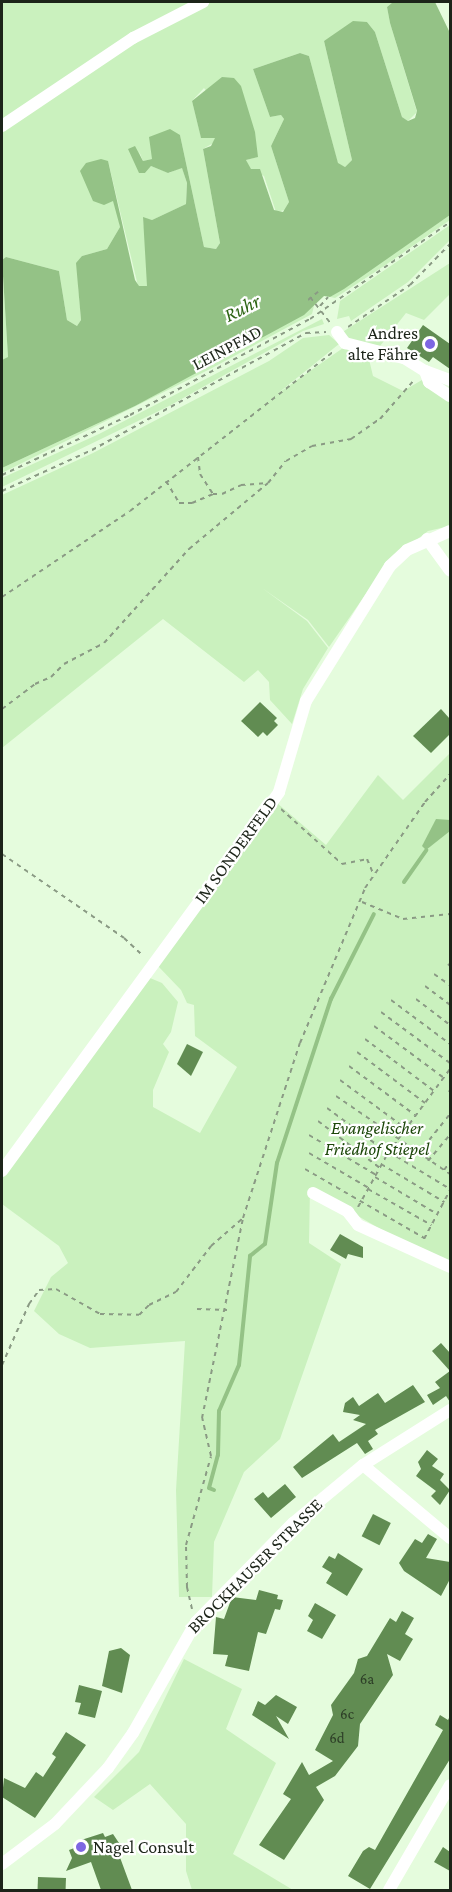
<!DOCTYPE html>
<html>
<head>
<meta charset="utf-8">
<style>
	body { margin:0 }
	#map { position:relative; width:452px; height:1892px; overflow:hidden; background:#e5fcdd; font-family:"Crimson Pro",serif }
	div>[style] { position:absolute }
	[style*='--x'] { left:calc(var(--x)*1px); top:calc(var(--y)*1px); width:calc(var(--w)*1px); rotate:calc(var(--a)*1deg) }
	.green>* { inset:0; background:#caf1be }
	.water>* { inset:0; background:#94c286 }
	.stream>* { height:4px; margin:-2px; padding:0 2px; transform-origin:2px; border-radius:2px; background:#94c286 }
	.building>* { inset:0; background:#618c52; transform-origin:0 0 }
	.path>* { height:2px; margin-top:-1px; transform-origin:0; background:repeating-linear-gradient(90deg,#8a9a84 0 4.5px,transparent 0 9px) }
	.minor>* { height:12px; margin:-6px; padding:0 6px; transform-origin:6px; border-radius:6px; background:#fff }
	.dots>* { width:16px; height:16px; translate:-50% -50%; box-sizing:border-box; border:3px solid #fff; border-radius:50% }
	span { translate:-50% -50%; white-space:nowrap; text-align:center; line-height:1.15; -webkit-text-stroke:4.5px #fff; paint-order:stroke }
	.number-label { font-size:15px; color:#2d3e27 }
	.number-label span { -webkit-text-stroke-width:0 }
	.poi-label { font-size:18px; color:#1c2419 }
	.right { translate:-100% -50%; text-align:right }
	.left { translate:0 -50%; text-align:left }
	.street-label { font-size:18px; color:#1c2419 }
	.park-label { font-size:18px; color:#1c4709; font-style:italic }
	.water-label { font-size:20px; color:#2d6513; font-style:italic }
	.frame { position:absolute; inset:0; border:3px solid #1c2419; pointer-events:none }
</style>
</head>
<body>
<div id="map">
	<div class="green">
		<div style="clip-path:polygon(2px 2px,393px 2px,387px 7px,390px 23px,417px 112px,408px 121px,402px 117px,375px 32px,367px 22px,324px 41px,352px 160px,345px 167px,338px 164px,309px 56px,300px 53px,253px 69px,270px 117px,281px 115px,284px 119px,271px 146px,289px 202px,285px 210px,276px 212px,264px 176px,250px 169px,246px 160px,257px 157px,204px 88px,192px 101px,201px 137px,215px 138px,215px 142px,203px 149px,220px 243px,216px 249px,204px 247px,180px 135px,152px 159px,143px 161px,139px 151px,145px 173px,151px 166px,169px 173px,182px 167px,187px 183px,186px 204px,152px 220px,143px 218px,149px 275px,147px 286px,138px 286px,108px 161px,120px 227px,107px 249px,82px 256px,78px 283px,81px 320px,77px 326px,67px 320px,59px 271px,6px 257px,2px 260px,8px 357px,3px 361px,2px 360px)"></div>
		<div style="clip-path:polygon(450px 215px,450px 220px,384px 266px,335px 298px,330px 297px)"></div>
		<div style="clip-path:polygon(450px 225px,450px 240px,408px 282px,351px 321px,349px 316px,337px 319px,340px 301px)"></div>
		<div style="clip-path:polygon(450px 263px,450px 294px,424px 320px,406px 313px,380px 346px,358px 344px,341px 333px)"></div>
		<div style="clip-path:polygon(314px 306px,312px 314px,212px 368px,2px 473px,2px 468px,135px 406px)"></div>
		<div style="clip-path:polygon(322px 319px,324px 324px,303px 331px,169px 406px,2px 487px,2px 478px,99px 434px)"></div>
		<div style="clip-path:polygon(329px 335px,339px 344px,277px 394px,343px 348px,367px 351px,373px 376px,403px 391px,422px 380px,450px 399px,450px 526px,428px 531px,388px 562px,329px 647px,308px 620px,262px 588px,307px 621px,328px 648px,303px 689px,292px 724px,270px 700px,269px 682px,258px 670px,244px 682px,163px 619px,2px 748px,2px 495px,93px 453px,269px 361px,303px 338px)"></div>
		<div style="clip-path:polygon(450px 753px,450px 1264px,418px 1251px,310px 1188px,309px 1243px,341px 1264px,280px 1439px,244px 1472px,214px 1542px,212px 1597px,179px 1597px,176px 1490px,185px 1341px,90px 1348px,59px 1334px,34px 1311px,51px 1277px,68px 1263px,59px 1246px,2px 1204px,2px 1177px,150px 978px,162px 983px,178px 1002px,171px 1032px,163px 1044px,169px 1052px,153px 1090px,153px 1107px,200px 1133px,237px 1067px,195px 1036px,194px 1005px,187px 1003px,181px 990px,158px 966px,277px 803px,326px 845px,378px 775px,403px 800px)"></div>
		<div style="clip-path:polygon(184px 1659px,242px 1689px,226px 1729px,276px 1763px,233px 1854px,293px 1890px,192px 1890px,186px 1871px,186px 1824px,150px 1784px,113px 1810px,94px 1797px,139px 1752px)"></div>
	</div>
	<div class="water">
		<div style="clip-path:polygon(393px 2px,435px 2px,450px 33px,450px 215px,344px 289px,330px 297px,324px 296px,304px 315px,135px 406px,2px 468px,2px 360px,8px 357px,2px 260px,6px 257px,59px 271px,67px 320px,77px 326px,81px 320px,76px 263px,82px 256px,107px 249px,120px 227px,113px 201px,104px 205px,93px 201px,80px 171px,86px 163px,101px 159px,108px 161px,135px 280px,139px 286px,147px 286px,143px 217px,152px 220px,186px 204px,187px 183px,182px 168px,168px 173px,151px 166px,145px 173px,139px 173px,128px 149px,135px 146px,143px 161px,152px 159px,149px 137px,170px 129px,180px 135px,204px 247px,216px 249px,220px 243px,203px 149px,211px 146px,215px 138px,201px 138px,192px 101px,222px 77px,234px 78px,241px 86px,255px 132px,258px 157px,246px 160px,251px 169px,260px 169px,274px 210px,283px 212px,289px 202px,271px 146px,284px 119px,281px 115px,270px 117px,253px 69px,300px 53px,309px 56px,338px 163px,345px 167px,352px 160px,324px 41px,353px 21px,367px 22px,375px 32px,402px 117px,408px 121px,415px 118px,417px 111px,390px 23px,387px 7px)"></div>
		<div style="clip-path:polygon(436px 819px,450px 820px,450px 831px,426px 850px,422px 846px)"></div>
	</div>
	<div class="stream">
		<div style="--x:404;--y:882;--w:39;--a:-55"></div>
		<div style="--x:214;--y:1490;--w:5;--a:-158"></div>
		<div style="--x:209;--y:1488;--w:34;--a:-75"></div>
		<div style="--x:218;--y:1455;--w:44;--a:-88.7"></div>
		<div style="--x:219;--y:1411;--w:50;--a:-66.5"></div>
		<div style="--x:239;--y:1365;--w:110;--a:-84.2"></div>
		<div style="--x:250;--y:1256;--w:19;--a:-39"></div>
		<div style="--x:265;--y:1244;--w:82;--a:-81.6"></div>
		<div style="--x:277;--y:1163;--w:173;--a:-71.8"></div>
		<div style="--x:331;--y:999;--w:95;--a:-63.2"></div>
	</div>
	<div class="building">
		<div style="clip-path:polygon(423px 325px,450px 344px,450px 369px,433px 357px,429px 362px,407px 348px)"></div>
		<div style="clip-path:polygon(260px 702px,277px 718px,274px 721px,278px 725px,267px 736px,263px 732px,258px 737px,241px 721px)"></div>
		<div style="clip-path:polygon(441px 709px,450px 719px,450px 734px,431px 753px,413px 736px)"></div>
		<div style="clip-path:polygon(187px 1044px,203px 1052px,191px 1076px,177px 1064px)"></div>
		<div style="clip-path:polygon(340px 1234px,363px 1247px,363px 1258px,348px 1254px,346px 1259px,330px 1250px)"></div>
		<div style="clip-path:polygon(441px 1343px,450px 1353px,450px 1402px,446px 1396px,433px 1405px,427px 1395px,440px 1388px,435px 1382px,450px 1371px,432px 1351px)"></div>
		<div style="clip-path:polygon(413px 1385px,425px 1402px,375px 1430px,378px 1434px,368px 1441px,373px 1449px,365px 1454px,357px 1443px,302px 1478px,293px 1467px,333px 1434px,339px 1442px,366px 1424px,353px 1420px,360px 1415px,343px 1412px,345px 1403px,353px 1397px,359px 1406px,378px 1393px,385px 1403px)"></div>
		<div style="clip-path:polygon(427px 1450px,438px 1459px,432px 1466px,444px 1474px,440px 1480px,450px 1490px,440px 1505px,431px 1496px,436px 1491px,416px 1476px,421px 1469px,418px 1462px)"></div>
		<div style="clip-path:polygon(285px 1484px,296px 1497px,271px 1518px,254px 1499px,263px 1492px,268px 1498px)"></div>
		<div style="left:373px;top:1514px;width:20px;height:25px;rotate:27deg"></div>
		<div style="clip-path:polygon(428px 1534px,437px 1539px,426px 1558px,450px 1562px,450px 1579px,441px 1596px,404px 1571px,399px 1563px,415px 1539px,422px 1543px)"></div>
		<div style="clip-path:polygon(338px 1553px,363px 1569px,347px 1596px,326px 1583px,332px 1573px,322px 1567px,329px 1556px,335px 1559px)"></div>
		<div style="clip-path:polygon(259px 1590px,278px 1595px,277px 1599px,283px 1600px,280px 1610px,275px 1609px,266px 1634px,258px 1632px,249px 1671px,225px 1666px,228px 1655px,213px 1654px,216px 1617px,224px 1619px,232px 1597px,256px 1600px)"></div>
		<div style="clip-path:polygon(315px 1603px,336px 1615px,322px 1639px,307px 1631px,313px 1620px,308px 1616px)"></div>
		<div style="clip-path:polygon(402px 1611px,414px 1618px,405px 1634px,413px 1639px,400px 1661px,387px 1654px,393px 1675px,360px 1724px,358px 1746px,335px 1776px,316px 1787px,324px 1800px,284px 1860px,259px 1845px,291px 1799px,283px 1794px,302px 1762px,309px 1775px,333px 1761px,315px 1750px,333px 1715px,331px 1705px,354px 1673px,358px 1659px,367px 1656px,390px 1618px,396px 1622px)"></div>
		<div style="clip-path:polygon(121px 1648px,130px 1655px,122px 1693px,102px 1686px,109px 1651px)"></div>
		<div style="clip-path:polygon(79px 1685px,102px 1691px,95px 1718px,78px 1714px,81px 1703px,75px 1702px)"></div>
		<div style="clip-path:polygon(276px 1695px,297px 1707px,288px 1724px,276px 1716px,289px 1739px,252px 1715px,258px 1701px,265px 1705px)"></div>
		<div style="clip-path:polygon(440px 1715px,448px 1720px,450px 1716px,450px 1759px,370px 1889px,348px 1876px,363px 1851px,369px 1847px,375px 1850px,443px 1730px,435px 1725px)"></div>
		<div style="clip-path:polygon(66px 1732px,86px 1745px,35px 1818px,2px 1797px,4px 1778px,25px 1788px,36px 1772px,43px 1777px,56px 1757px,52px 1754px)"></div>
		<div style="clip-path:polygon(103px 1833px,105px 1837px,113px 1834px,121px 1846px,118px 1852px,132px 1890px,101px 1890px,91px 1862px,66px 1871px,72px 1858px,69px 1850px,77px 1847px,75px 1842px)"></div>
		<div style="clip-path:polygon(443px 1847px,450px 1852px,450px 1871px,434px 1862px)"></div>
		<div style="left:38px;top:1877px;width:28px;height:13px;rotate:2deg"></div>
	</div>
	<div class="path">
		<div style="--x:310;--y:297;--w:33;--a:52"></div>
		<div style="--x:308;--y:300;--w:13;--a:-39"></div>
		<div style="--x:320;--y:306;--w:12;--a:-48"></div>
		<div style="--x:348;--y:327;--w:75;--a:-34.1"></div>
		<div style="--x:410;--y:285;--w:57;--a:-45.7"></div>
		<div style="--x:198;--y:457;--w:17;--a:83"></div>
		<div style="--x:200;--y:474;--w:24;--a:57"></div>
		<div style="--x:213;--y:494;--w:9;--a:0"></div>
		<div style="--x:222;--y:494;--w:21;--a:-25"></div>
		<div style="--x:241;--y:485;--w:27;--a:-4"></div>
		<div style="--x:2;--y:475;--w:141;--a:-25.1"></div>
		<div style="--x:130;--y:415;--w:204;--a:-28.1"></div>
		<div style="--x:310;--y:319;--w:170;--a:-34.7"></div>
		<div style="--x:166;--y:481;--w:26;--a:59"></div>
		<div style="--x:179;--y:503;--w:13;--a:0"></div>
		<div style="--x:192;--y:503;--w:23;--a:-23"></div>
		<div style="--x:2;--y:491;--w:99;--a:-24.5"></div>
		<div style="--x:92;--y:450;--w:244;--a:-28.7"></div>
		<div style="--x:306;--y:333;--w:20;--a:-3"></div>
		<div style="--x:2;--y:597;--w:154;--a:-33.9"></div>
		<div style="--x:130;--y:511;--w:259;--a:-38.1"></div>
		<div style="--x:2;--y:709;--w:41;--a:-37.1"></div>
		<div style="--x:35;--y:684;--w:17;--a:-24"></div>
		<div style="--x:51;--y:677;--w:18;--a:-45"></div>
		<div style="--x:64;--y:664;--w:45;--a:-27.7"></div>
		<div style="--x:104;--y:643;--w:127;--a:-47.9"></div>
		<div style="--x:189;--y:549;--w:103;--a:-39.9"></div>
		<div style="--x:268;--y:483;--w:28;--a:-51"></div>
		<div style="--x:286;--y:461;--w:30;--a:-30"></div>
		<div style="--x:312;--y:446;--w:40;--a:-10"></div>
		<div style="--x:351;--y:439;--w:35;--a:-35"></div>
		<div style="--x:380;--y:419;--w:53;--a:-48.8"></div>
		<div style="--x:281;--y:809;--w:82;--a:42"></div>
		<div style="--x:342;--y:864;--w:25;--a:-11"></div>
		<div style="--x:367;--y:859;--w:15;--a:67"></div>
		<div style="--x:2;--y:854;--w:148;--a:34.5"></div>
		<div style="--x:124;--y:938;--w:26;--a:43"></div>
		<div style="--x:362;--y:902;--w:44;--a:22.5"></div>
		<div style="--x:403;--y:919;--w:47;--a:-6.1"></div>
		<div style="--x:448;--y:964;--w:3;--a:45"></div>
		<div style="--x:434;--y:974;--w:19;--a:35"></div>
		<div style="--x:425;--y:986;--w:31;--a:37"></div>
		<div style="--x:416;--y:999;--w:43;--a:37.4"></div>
		<div style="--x:391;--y:1000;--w:74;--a:36.7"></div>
		<div style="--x:381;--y:1012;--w:86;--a:36.5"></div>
		<div style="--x:374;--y:1026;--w:87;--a:36.6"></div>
		<div style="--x:365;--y:1039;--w:86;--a:37"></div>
		<div style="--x:357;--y:1052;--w:85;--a:36.9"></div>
		<div style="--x:349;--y:1066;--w:82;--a:36.6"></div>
		<div style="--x:340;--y:1080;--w:81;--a:36.4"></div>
		<div style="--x:449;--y:1092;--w:2;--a:-63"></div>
		<div style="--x:336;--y:1096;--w:138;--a:34.4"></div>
		<div style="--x:327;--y:1108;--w:76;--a:36.4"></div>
		<div style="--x:318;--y:1121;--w:78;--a:37.2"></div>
		<div style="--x:309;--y:1135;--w:78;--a:30.8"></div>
		<div style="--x:389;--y:1152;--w:71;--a:31.2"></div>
		<div style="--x:309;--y:1153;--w:69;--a:30.3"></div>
		<div style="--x:418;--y:1154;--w:51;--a:-51.3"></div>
		<div style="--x:428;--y:1161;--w:34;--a:-50"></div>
		<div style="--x:381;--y:1164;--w:74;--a:31.1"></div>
		<div style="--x:305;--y:1169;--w:138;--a:30.1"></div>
		<div style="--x:444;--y:1170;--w:10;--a:-53"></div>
		<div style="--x:375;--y:1177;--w:72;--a:30.8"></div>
		<div style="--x:368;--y:1189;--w:73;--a:29.7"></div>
		<div style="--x:358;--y:1207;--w:62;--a:-60.9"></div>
		<div style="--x:388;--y:1153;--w:104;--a:-53.6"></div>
		<div style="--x:424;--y:1239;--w:55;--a:-62"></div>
		<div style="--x:197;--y:1309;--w:30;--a:2"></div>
		<div style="--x:2;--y:1365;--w:67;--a:-66.1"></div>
		<div style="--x:29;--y:1304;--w:17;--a:-54"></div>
		<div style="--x:39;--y:1290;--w:17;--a:-3"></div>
		<div style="--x:56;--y:1289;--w:51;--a:29.6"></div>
		<div style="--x:100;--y:1314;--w:39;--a:1"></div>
		<div style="--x:139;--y:1315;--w:14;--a:-45"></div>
		<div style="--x:149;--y:1305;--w:30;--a:-26"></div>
		<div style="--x:176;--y:1292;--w:58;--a:-52.7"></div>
		<div style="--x:211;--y:1246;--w:43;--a:-41.2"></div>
		<div style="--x:192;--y:1609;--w:23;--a:-103"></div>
		<div style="--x:187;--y:1587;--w:42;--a:-91.4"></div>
		<div style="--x:186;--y:1545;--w:92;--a:-74.3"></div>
		<div style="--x:211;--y:1456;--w:39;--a:-103"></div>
		<div style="--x:202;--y:1418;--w:204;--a:-78.4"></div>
		<div style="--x:243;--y:1218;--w:184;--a:-72"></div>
		<div style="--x:300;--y:1043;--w:168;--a:-67.2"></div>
		<div style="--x:365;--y:888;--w:105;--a:-55.1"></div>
		<div style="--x:425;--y:802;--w:38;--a:-48"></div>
	</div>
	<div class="minor">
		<div style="--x:2;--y:126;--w:158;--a:-33.9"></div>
		<div style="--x:133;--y:38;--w:79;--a:-27.2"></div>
		<div style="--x:337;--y:332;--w:14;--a:54"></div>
		<div style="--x:345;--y:343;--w:61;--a:14.3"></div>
		<div style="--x:404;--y:358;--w:25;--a:32"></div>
		<div style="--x:425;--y:371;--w:27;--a:20"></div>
		<div style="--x:425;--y:371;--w:12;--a:70"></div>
		<div style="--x:429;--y:382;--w:25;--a:34"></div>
		<div style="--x:427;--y:539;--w:39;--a:54"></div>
		<div style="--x:2;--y:1171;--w:469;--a:-53.8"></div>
		<div style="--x:279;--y:792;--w:95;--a:-73.5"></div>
		<div style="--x:306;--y:701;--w:159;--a:-58.1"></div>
		<div style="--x:390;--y:566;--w:23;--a:-43"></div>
		<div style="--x:407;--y:550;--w:47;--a:-23.8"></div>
		<div style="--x:313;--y:1193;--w:40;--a:28"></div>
		<div style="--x:348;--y:1212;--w:16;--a:52"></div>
		<div style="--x:358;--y:1225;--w:101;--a:24.5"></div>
		<div style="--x:363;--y:1465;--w:114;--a:40"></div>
		<div style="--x:2;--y:1864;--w:66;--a:-37"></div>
		<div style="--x:55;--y:1824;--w:77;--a:-46.6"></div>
		<div style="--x:108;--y:1768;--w:43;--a:-54.5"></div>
		<div style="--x:133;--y:1733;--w:128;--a:-60.4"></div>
		<div style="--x:196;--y:1622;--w:139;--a:-45.6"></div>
		<div style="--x:293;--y:1523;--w:91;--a:-39.6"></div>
		<div style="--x:363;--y:1465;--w:103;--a:-32.3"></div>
		<div style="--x:389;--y:1890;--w:121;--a:-59.8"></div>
	</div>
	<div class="dots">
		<div style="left:430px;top:344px;background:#7d66e2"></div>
		<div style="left:81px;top:1847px;background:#7d66e2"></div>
	</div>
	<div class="number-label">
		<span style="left:367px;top:1680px">6a</span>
		<span style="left:347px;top:1715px">6c</span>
		<span style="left:337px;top:1739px">6d</span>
	</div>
	<div class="poi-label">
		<span class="right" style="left:418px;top:344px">Andres<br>alte Fähre</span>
		<span class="left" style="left:93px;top:1847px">Nagel Consult</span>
	</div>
	<div class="street-label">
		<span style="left:227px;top:348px;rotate:-28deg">LEINPFAD</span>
		<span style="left:236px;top:850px;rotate:-54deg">IM SONDERFELD</span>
		<span style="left:255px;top:1566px;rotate:-45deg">BROCKHAUSER STRASSE</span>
	</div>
	<div class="park-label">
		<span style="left:377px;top:1139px">Evangelischer<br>Friedhof Stiepel</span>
	</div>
	<div class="water-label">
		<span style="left:242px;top:308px;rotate:-27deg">Ruhr</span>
	</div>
	<div class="frame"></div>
</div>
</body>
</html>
